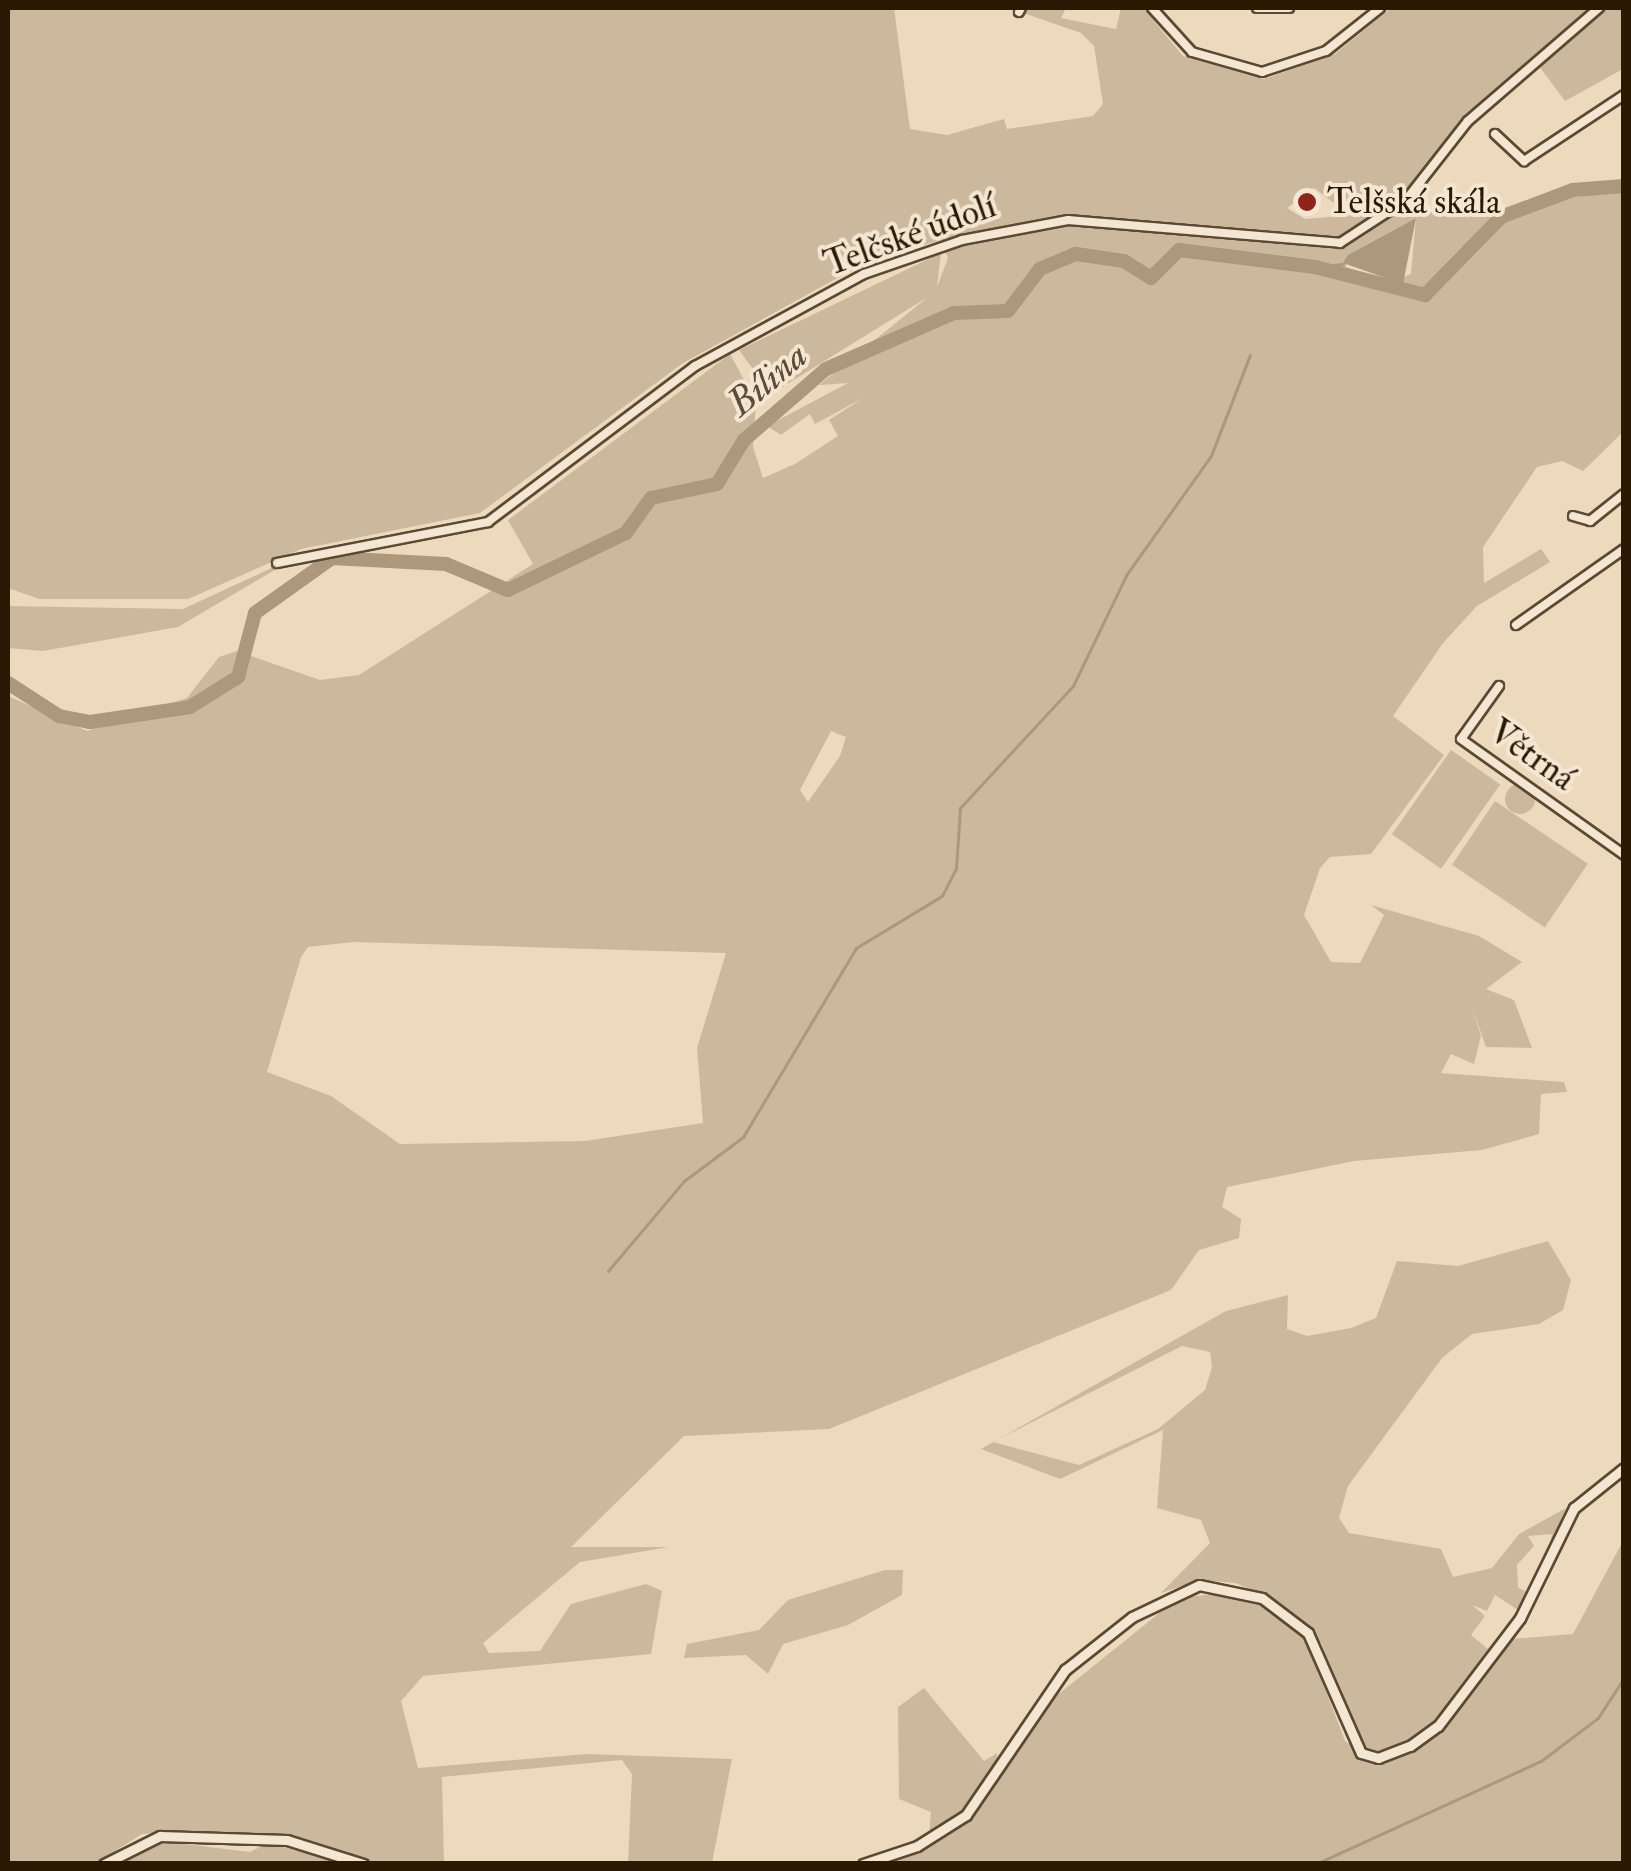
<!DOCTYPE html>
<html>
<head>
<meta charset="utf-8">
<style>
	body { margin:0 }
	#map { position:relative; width:1631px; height:1871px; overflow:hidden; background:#eddabc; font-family:"IM FELL Double Pica",serif }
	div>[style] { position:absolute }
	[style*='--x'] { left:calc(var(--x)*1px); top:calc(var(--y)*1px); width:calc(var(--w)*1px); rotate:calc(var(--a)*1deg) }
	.green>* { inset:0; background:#ccb99d; transform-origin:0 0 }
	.round { border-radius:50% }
	.water>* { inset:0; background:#ab987d }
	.stream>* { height:2.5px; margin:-1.25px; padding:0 1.25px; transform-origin:1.25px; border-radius:1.25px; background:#ab987d }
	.river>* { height:14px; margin:-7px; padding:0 7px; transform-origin:7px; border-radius:7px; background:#ab987d }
	.roads { filter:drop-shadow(2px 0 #5b4931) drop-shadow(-2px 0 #5b4931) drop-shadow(0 2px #5b4931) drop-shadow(0 -2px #5b4931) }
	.minor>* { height:8px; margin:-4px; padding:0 4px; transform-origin:4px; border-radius:4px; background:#f3e7d3 }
	.tertiary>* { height:9px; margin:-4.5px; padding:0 4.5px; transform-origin:4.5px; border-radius:4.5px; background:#f3e7d3 }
	.dots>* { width:28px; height:28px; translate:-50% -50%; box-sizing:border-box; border:5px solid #f3e7d3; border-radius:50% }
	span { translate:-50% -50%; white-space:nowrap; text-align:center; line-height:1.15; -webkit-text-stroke:8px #f3e7d3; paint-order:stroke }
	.poi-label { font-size:35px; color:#2a1903 }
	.left { translate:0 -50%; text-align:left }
	.street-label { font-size:35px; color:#2a1903 }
	.water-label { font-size:38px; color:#5e4c34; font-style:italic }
	.frame { position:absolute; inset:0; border:10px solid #2a1903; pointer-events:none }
</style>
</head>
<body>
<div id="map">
	<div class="green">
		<div style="clip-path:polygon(evenodd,8px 8px,894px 8px,910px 129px,947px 135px,1004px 119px,1007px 129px,1093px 116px,1103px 104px,1094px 46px,1081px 33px,1012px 9px,964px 8px,1066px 8px,1061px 18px,1116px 29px,1121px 8px,1143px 8px,1183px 56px,1264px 79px,1335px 54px,1391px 8px,1590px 8px,1457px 125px,1398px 201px,1409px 211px,1462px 214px,1623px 190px,1623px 432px,1583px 471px,1562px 461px,1537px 467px,1483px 547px,1484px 583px,1541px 549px,1550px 562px,1477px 606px,1443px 643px,1393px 716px,1444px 755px,1371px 854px,1330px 857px,1320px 868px,1304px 915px,1331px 962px,1360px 963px,1384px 915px,1371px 905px,1479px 936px,1522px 962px,1486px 989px,1514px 1000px,1532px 1048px,1486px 1047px,1472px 1007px,1481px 1036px,1474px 1064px,1451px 1054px,1441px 1073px,1564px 1082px,1567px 1092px,1541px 1094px,1539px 1134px,1482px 1150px,1354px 1161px,1227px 1187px,1222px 1207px,1241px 1219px,1239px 1238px,1199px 1250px,1171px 1290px,829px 1429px,684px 1436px,571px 1547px,669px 1547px,580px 1562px,483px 1643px,489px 1653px,540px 1651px,571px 1604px,646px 1584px,662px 1591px,651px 1654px,423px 1676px,401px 1701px,418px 1768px,586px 1754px,732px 1759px,712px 1863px,628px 1863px,632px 1774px,622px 1760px,442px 1777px,444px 1863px,375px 1863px,287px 1835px,181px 1832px,142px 1834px,96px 1863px,8px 1863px,8px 696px,87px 731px,187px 698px,219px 657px,237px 651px,320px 680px,359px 675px,533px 564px,508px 520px,730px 354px,756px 402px,753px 447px,763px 478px,795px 464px,838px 436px,829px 420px,863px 398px,815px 424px,810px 414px,781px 435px,767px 426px,848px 383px,819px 385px,928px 297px,771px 394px,739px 350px,941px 253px,937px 287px,948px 258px,941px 240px,870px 260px,683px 363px,480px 513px,301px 549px,188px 599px,39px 599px,8px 588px,8px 8px,1314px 188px,1338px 206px,1352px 215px,1305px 219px,1287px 208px,1314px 188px,8px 8px,1416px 218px,1411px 274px,1391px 283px,1346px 267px,1348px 255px,1416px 218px,8px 8px,831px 731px,846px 737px,840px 756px,808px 802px,800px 790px,831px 731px,8px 8px,354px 942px,726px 953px,697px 1048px,703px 1123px,585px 1141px,400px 1144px,331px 1096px,267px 1072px,301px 957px,308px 947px,354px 942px)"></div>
		<div style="clip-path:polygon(1605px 8px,1623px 8px,1623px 69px,1565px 101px,1539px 66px)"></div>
		<div style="clip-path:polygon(300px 555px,178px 627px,43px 651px,8px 648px,8px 606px,183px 609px)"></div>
		<div style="left:1451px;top:750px;width:60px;height:103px;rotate:35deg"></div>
		<div class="round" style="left:1505px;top:784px;width:30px;height:30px"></div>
		<div style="left:1495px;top:801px;width:112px;height:77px;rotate:34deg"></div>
		<div style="clip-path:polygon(evenodd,1548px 1241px,1571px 1280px,1563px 1310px,1539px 1324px,1472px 1334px,1442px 1358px,1348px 1486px,1339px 1518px,1349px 1533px,1441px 1549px,1453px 1577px,1492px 1568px,1519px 1534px,1566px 1508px,1549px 1547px,1552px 1534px,1528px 1536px,1534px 1546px,1517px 1565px,1518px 1588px,1527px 1592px,1536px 1579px,1518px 1610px,1495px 1595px,1487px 1611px,1472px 1605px,1485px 1616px,1471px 1635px,1488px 1649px,1454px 1698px,1424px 1732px,1378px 1754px,1364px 1749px,1345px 1717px,1322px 1644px,1281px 1604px,1236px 1583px,1199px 1580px,1161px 1593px,1210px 1543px,1201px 1520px,1157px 1508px,1163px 1430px,1060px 1479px,981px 1449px,1226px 1311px,1288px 1295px,1287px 1329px,1307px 1336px,1351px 1328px,1376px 1318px,1397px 1261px,1458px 1266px,1548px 1241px,1182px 1346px,1210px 1352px,1212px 1367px,1205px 1390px,1158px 1429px,1079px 1465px,993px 1442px,1182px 1346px)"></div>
		<div style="clip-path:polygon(1623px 1541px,1623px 1863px,892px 1864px,973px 1818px,1045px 1705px,1178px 1598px,1234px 1592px,1276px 1612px,1305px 1636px,1345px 1741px,1378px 1763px,1441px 1729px,1511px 1639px,1573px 1634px)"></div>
		<div style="clip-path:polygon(885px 1570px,903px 1570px,902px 1595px,848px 1625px,783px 1644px,768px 1674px,746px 1655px,684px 1658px,687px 1644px,759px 1630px,788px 1600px)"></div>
		<div style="clip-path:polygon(924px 1688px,984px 1761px,997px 1753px,997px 1762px,963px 1811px,929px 1835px,931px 1812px,899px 1799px,898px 1707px)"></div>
		<div style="clip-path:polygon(160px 1841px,250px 1852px,268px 1843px,342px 1863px,112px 1864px)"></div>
	</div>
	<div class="water">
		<div style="clip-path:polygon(1416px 218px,1403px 284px,1343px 263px,1348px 255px)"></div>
	</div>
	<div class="stream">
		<div style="--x:1315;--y:267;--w:28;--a:-6"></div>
		<div style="--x:1401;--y:284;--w:9;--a:72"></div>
		<div style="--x:608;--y:1271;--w:118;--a:-49.8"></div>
		<div style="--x:684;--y:1181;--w:74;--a:-36.7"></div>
		<div style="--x:743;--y:1137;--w:220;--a:-59.1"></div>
		<div style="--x:856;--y:948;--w:100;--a:-31.2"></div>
		<div style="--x:942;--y:896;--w:30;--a:-63"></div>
		<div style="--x:956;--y:869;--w:61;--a:-86.2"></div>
		<div style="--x:960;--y:808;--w:166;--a:-47.2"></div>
		<div style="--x:1073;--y:686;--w:124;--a:-64.3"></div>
		<div style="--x:1127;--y:574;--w:145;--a:-54.6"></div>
		<div style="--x:1211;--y:456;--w:108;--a:-68.9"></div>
		<div style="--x:1254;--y:1864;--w:38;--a:0"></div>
		<div style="--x:1316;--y:1864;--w:247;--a:-24.6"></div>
		<div style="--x:1541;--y:1761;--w:71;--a:-37"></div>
		<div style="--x:1598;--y:1718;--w:48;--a:-57"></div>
	</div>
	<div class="river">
		<div style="--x:8;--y:683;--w:61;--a:32.9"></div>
		<div style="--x:59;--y:716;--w:32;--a:11"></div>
		<div style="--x:90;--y:722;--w:101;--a:-8.5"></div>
		<div style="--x:190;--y:707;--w:57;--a:-32"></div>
		<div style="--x:238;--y:677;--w:66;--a:-75.1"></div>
		<div style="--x:255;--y:613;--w:95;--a:-35.5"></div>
		<div style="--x:332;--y:558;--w:114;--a:3"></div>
		<div style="--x:446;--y:564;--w:67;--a:22.8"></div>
		<div style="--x:508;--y:590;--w:131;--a:-25.8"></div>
		<div style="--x:626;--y:533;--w:43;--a:-54.5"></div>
		<div style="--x:651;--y:498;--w:67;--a:-12"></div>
		<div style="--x:717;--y:484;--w:52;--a:-58.5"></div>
		<div style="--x:744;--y:440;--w:108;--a:-40.9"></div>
		<div style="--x:826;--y:369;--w:140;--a:-23.6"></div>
		<div style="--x:954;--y:313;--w:54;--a:-2.1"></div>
		<div style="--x:1008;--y:311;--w:53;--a:-52.7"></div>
		<div style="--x:1040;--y:269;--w:39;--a:-23"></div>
		<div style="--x:1076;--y:254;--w:49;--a:8.3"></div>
		<div style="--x:1124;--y:261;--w:32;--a:32"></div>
		<div style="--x:1151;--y:278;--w:40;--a:-45"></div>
		<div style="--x:1179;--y:250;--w:137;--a:7.1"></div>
		<div style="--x:1315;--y:267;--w:114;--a:14.3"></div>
		<div style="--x:1425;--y:295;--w:109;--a:-45.7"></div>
		<div style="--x:1501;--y:217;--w:77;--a:-20.6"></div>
		<div style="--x:1573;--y:190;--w:51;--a:-4.5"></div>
	</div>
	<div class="roads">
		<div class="minor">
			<div style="--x:1152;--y:8;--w:59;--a:47.7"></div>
			<div style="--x:1192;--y:52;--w:73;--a:15.9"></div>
			<div style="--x:1262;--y:72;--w:67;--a:-18.2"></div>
			<div style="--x:1326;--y:51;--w:69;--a:-38.5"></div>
			<div style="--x:1257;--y:8;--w:32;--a:0"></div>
			<div style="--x:1019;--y:12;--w:4;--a:-63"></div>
			<div style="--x:1495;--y:134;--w:40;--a:43"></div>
			<div style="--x:1524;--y:161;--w:120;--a:-33.4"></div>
			<div style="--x:1573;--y:516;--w:18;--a:16"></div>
			<div style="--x:1590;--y:521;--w:43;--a:-38.5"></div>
			<div style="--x:277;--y:563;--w:215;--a:-11"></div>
			<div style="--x:488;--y:522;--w:259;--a:-37"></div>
			<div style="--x:695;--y:366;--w:192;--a:-28.6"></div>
			<div style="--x:864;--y:274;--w:104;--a:-19.1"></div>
			<div style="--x:962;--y:240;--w:108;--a:-10.7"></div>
			<div style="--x:1068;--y:220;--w:273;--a:4.8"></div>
			<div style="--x:1340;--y:243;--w:79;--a:-33.1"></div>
			<div style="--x:1406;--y:200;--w:100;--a:-51.9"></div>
			<div style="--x:1468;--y:121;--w:173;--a:-40.8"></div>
			<div style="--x:1516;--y:625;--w:132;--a:-35.1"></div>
			<div style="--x:1499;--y:686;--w:65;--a:125.6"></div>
			<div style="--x:1461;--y:739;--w:200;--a:35.4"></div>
		</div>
		<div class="tertiary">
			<div style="--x:104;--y:1864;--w:63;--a:-26.6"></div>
			<div style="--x:160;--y:1836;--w:127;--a:1.8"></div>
			<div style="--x:287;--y:1840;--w:80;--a:17.5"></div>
			<div style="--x:863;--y:1864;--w:57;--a:-18.4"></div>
			<div style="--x:917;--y:1846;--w:58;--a:-32.3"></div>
			<div style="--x:966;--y:1815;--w:176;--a:-55.7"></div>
			<div style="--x:1065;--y:1670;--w:85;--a:-38.3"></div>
			<div style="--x:1132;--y:1617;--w:74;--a:-25.5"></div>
			<div style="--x:1199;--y:1585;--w:64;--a:11.7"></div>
			<div style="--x:1262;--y:1598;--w:58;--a:37.3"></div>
			<div style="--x:1308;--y:1633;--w:131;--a:66.2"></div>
			<div style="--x:1361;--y:1753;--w:18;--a:16"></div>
			<div style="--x:1378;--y:1758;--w:34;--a:-21"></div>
			<div style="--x:1410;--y:1746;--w:34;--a:-36"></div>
			<div style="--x:1438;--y:1726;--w:136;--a:-52.8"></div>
			<div style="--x:1520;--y:1618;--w:123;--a:-63.9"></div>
			<div style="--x:1574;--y:1508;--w:64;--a:-38.7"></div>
		</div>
	</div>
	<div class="dots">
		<div style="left:1307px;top:202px;background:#8f2418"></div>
	</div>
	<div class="poi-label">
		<span class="left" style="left:1327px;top:202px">Telšská skála</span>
	</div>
	<div class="street-label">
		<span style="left:910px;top:235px;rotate:-20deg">Telčské údolí</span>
		<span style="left:1532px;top:755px;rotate:35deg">Větrná</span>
	</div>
	<div class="water-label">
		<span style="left:768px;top:380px;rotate:-40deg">Bílina</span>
	</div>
	<div class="frame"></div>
</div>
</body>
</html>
